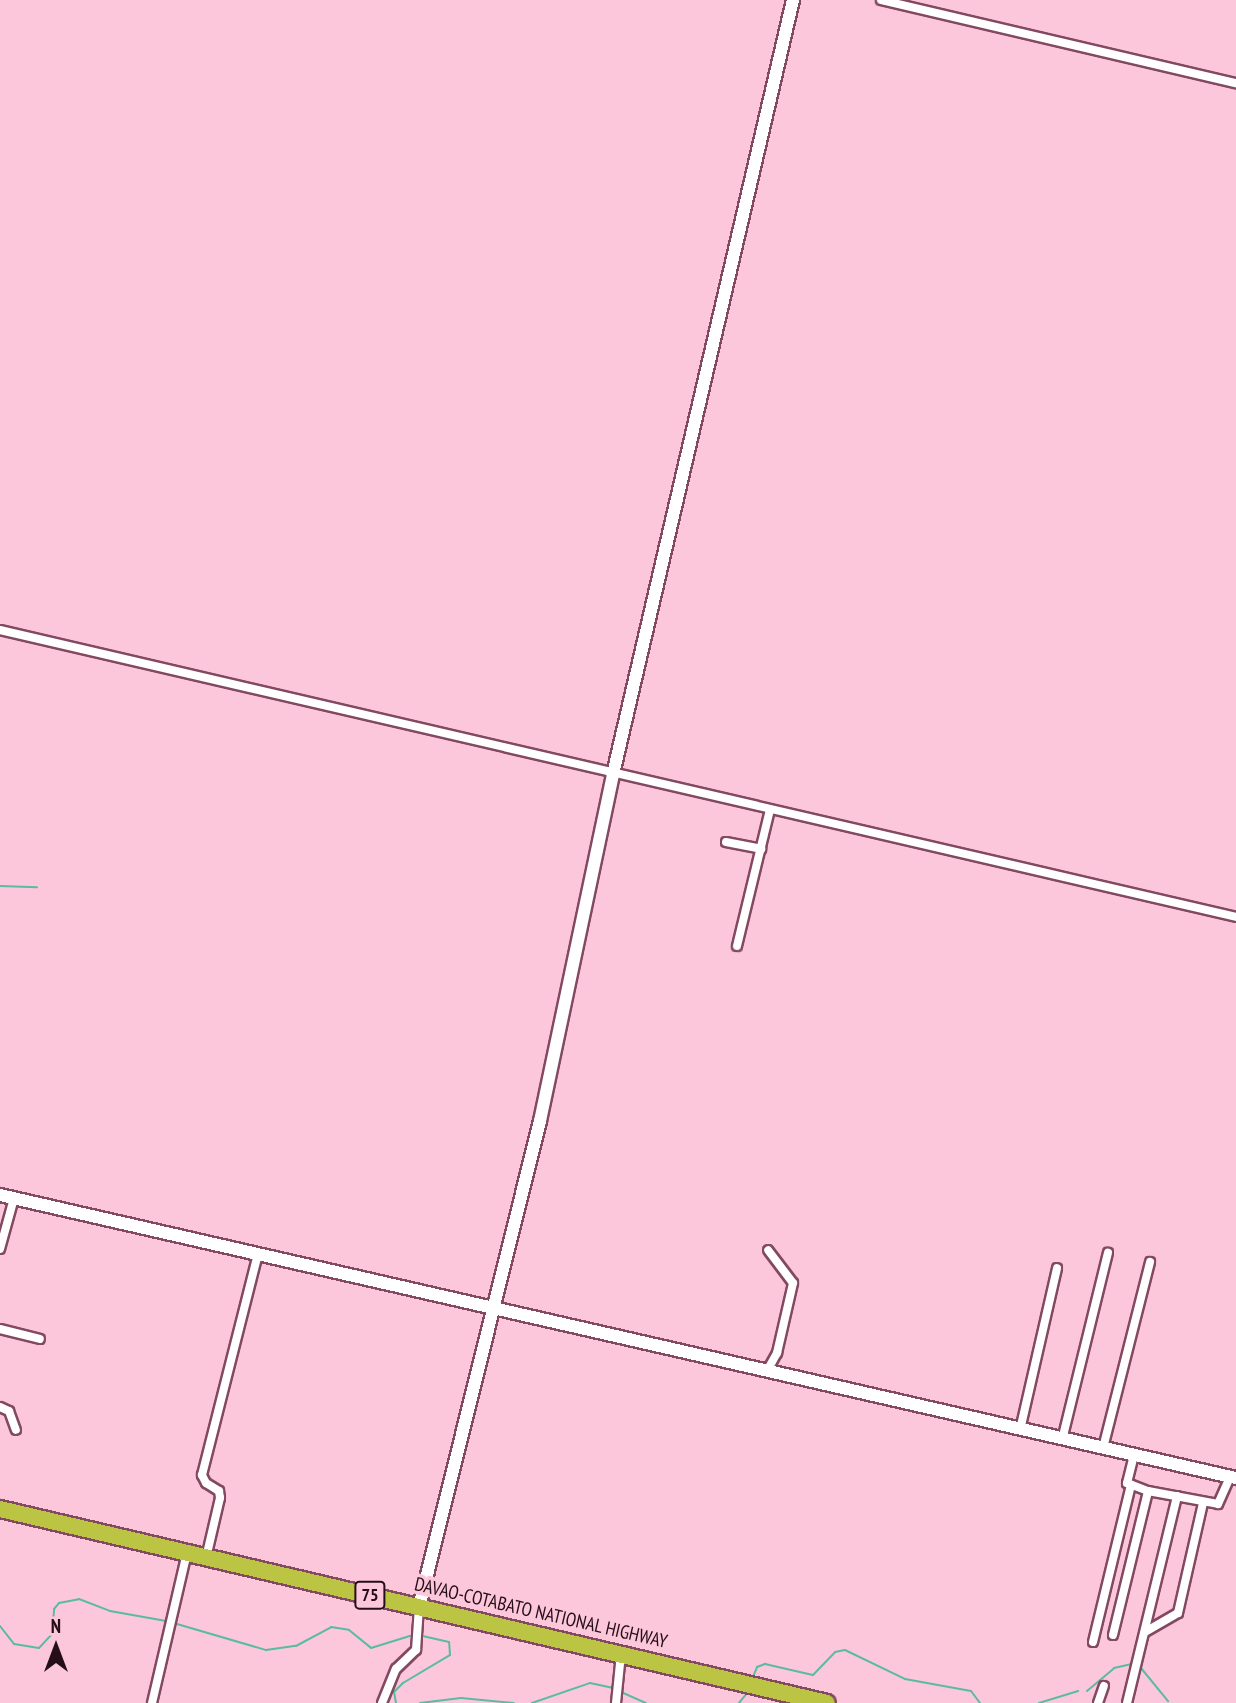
<!DOCTYPE html>
<html>
<head>
<meta charset="utf-8">
<style>
	body { margin:0 }
	#map { position:relative; width:1236px; height:1703px; overflow:hidden; background:#fdc7db; font-family:"PT Sans Narrow",sans-serif }
	div>[style] { position:absolute }
	[style*='--x'] { left:calc(var(--x)*1px); top:calc(var(--y)*1px); width:calc(var(--w)*1px); rotate:calc(var(--a)*1deg) }
	.stream>* { height:2px; margin:-1px; padding:0 1px; transform-origin:1px; border-radius:1px; background:#5abba1 }
	.roads { filter:drop-shadow(2px 0 #824961) drop-shadow(-2px 0 #824961) drop-shadow(0 2px #824961) drop-shadow(0 -2px #824961) }
	.street>* { height:8px; margin:-4px; padding:0 4px; transform-origin:4px; border-radius:4px; background:#fff }
	.secondary>* { height:12px; margin:-6px; padding:0 6px; transform-origin:6px; border-radius:6px; background:#fff }
	.highway>* { height:16px; margin:-8px; padding:0 8px; transform-origin:8px; border-radius:8px; background:#bbc543 }
	span { translate:-50% -50%; white-space:nowrap; text-align:center; line-height:1.15; -webkit-text-stroke:7px #fdc7db; paint-order:stroke }
	.shield-label span { padding:2px 5px; background:#fdc7db; border:2px solid; border-radius:5px; -webkit-text-stroke-width:0 }
	.shield-label { font-size:18px; color:#250e18; font-weight:700 }
	.street-label { font-size:19px; color:#250e18 }
	.north { position:absolute; left:21px; top:1612px; width:70px; height:70px; -webkit-text-stroke:5px #fdc7db; paint-order:stroke; rotate:0deg; font-size:19px; font-weight:700; line-height:28px; text-align:center; color:#250e18 }
	.north::after { content:''; display:block; margin:auto; width:24px; height:32px; background:#250e18; clip-path:polygon(50% 0,100% 100%,50% 72%,0 100%) }
</style>
</head>
<body>
<div id="map">
	<div class="stream">
		<div style="--x:0;--y:886;--w:37;--a:2"></div>
		<div style="--x:177;--y:1624;--w:93;--a:16.3"></div>
		<div style="--x:266;--y:1650;--w:30;--a:-8"></div>
		<div style="--x:296;--y:1646;--w:40;--a:-28"></div>
		<div style="--x:331;--y:1627;--w:18;--a:9"></div>
		<div style="--x:349;--y:1630;--w:28;--a:39"></div>
		<div style="--x:371;--y:1648;--w:44;--a:-17.2"></div>
		<div style="--x:0;--y:1626;--w:23;--a:52"></div>
		<div style="--x:14;--y:1644;--w:25;--a:9"></div>
		<div style="--x:39;--y:1648;--w:19;--a:-47"></div>
		<div style="--x:52;--y:1634;--w:25;--a:-85"></div>
		<div style="--x:54;--y:1609;--w:8;--a:-50"></div>
		<div style="--x:59;--y:1603;--w:20;--a:-11"></div>
		<div style="--x:79;--y:1599;--w:33;--a:21"></div>
		<div style="--x:110;--y:1611;--w:57;--a:10.1"></div>
		<div style="--x:1141;--y:1668;--w:43;--a:50.7"></div>
		<div style="--x:753;--y:1677;--w:11;--a:-68"></div>
		<div style="--x:757;--y:1667;--w:9;--a:-21"></div>
		<div style="--x:765;--y:1664;--w:49;--a:12.9"></div>
		<div style="--x:813;--y:1675;--w:32;--a:-46"></div>
		<div style="--x:835;--y:1652;--w:10;--a:-11"></div>
		<div style="--x:845;--y:1650;--w:67;--a:25.8"></div>
		<div style="--x:905;--y:1679;--w:67;--a:10.3"></div>
		<div style="--x:971;--y:1691;--w:15;--a:53"></div>
		<div style="--x:1087;--y:1691;--w:35;--a:-40"></div>
		<div style="--x:1114;--y:1668;--w:18;--a:-13"></div>
		<div style="--x:621;--y:1692;--w:27;--a:24"></div>
		<div style="--x:396;--y:1703;--w:11;--a:-100"></div>
		<div style="--x:394;--y:1692;--w:13;--a:-45"></div>
		<div style="--x:403;--y:1683;--w:55;--a:-30.8"></div>
		<div style="--x:450;--y:1655;--w:13;--a:-94"></div>
		<div style="--x:449;--y:1642;--w:26;--a:-167"></div>
		<div style="--x:420;--y:1703;--w:41;--a:-7"></div>
		<div style="--x:461;--y:1698;--w:53;--a:5.4"></div>
		<div style="--x:532;--y:1703;--w:61;--a:-19"></div>
		<div style="--x:590;--y:1683;--w:25;--a:12"></div>
		<div style="--x:739;--y:1703;--w:14;--a:-51"></div>
		<div style="--x:1039;--y:1703;--w:41;--a:-17.1"></div>
	</div>
	<div class="roads">
		<div class="street">
			<div style="--x:881;--y:0;--w:365;--a:13.2"></div>
			<div style="--x:0;--y:630;--w:1269;--a:13.07"></div>
			<div style="--x:726;--y:842;--w:36;--a:11"></div>
			<div style="--x:737;--y:946;--w:140;--a:-76.4"></div>
			<div style="--x:0;--y:1249;--w:53;--a:-74.6"></div>
			<div style="--x:0;--y:1329;--w:41;--a:14"></div>
			<div style="--x:767;--y:1371;--w:21;--a:-61"></div>
			<div style="--x:777;--y:1353;--w:72;--a:-77.1"></div>
			<div style="--x:793;--y:1283;--w:41;--a:-127.1"></div>
			<div style="--x:0;--y:1407;--w:10;--a:24"></div>
			<div style="--x:9;--y:1411;--w:20;--a:70"></div>
			<div style="--x:1020;--y:1430;--w:166;--a:-77.1"></div>
			<div style="--x:1062;--y:1440;--w:193;--a:-76.2"></div>
			<div style="--x:1103;--y:1448;--w:192;--a:-75.8"></div>
			<div style="--x:1134;--y:1455;--w:29;--a:104"></div>
			<div style="--x:1127;--y:1483;--w:22;--a:21"></div>
			<div style="--x:1148;--y:1491;--w:71;--a:10.5"></div>
			<div style="--x:1218;--y:1504;--w:30;--a:-66"></div>
			<div style="--x:206;--y:1558;--w:62;--a:-76.9"></div>
			<div style="--x:220;--y:1498;--w:7;--a:-98"></div>
			<div style="--x:219;--y:1491;--w:15;--a:-148"></div>
			<div style="--x:206;--y:1483;--w:9;--a:-117"></div>
			<div style="--x:202;--y:1475;--w:228;--a:-75.8"></div>
			<div style="--x:1145;--y:1632;--w:38;--a:-30"></div>
			<div style="--x:1178;--y:1613;--w:113;--a:-77.2"></div>
			<div style="--x:1113;--y:1635;--w:148;--a:-76.3"></div>
			<div style="--x:1093;--y:1642;--w:162;--a:-76.4"></div>
			<div style="--x:152;--y:1703;--w:154;--a:-76.9"></div>
			<div style="--x:382;--y:1703;--w:37;--a:-68"></div>
			<div style="--x:396;--y:1669;--w:28;--a:-44"></div>
			<div style="--x:416;--y:1650;--w:43;--a:-86"></div>
			<div style="--x:616;--y:1703;--w:49;--a:-84.2"></div>
			<div style="--x:1098;--y:1703;--w:18;--a:-71"></div>
			<div style="--x:1127;--y:1703;--w:213;--a:-76.4"></div>
		</div>
		<div class="secondary">
			<div style="--x:0;--y:1195;--w:1268;--a:12.9"></div>
			<div style="--x:419;--y:1607;--w:501;--a:-76.02"></div>
			<div style="--x:540;--y:1121;--w:355;--a:-78.1"></div>
			<div style="--x:613;--y:774;--w:795;--a:-76.91"></div>
		</div>
		<div class="highway">
			<div style="--x:0;--y:1509;--w:849;--a:13.2"></div>
		</div>
	</div>
	<div class="shield-label">
		<span style="left:370px;top:1595px">75</span>
	</div>
	<div class="street-label">
		<span style="left:541px;top:1613px;rotate:13deg">DAVAO-COTABATO NATIONAL HIGHWAY</span>
	</div>
	<div class="north">N</div>
</div>
</body>
</html>
